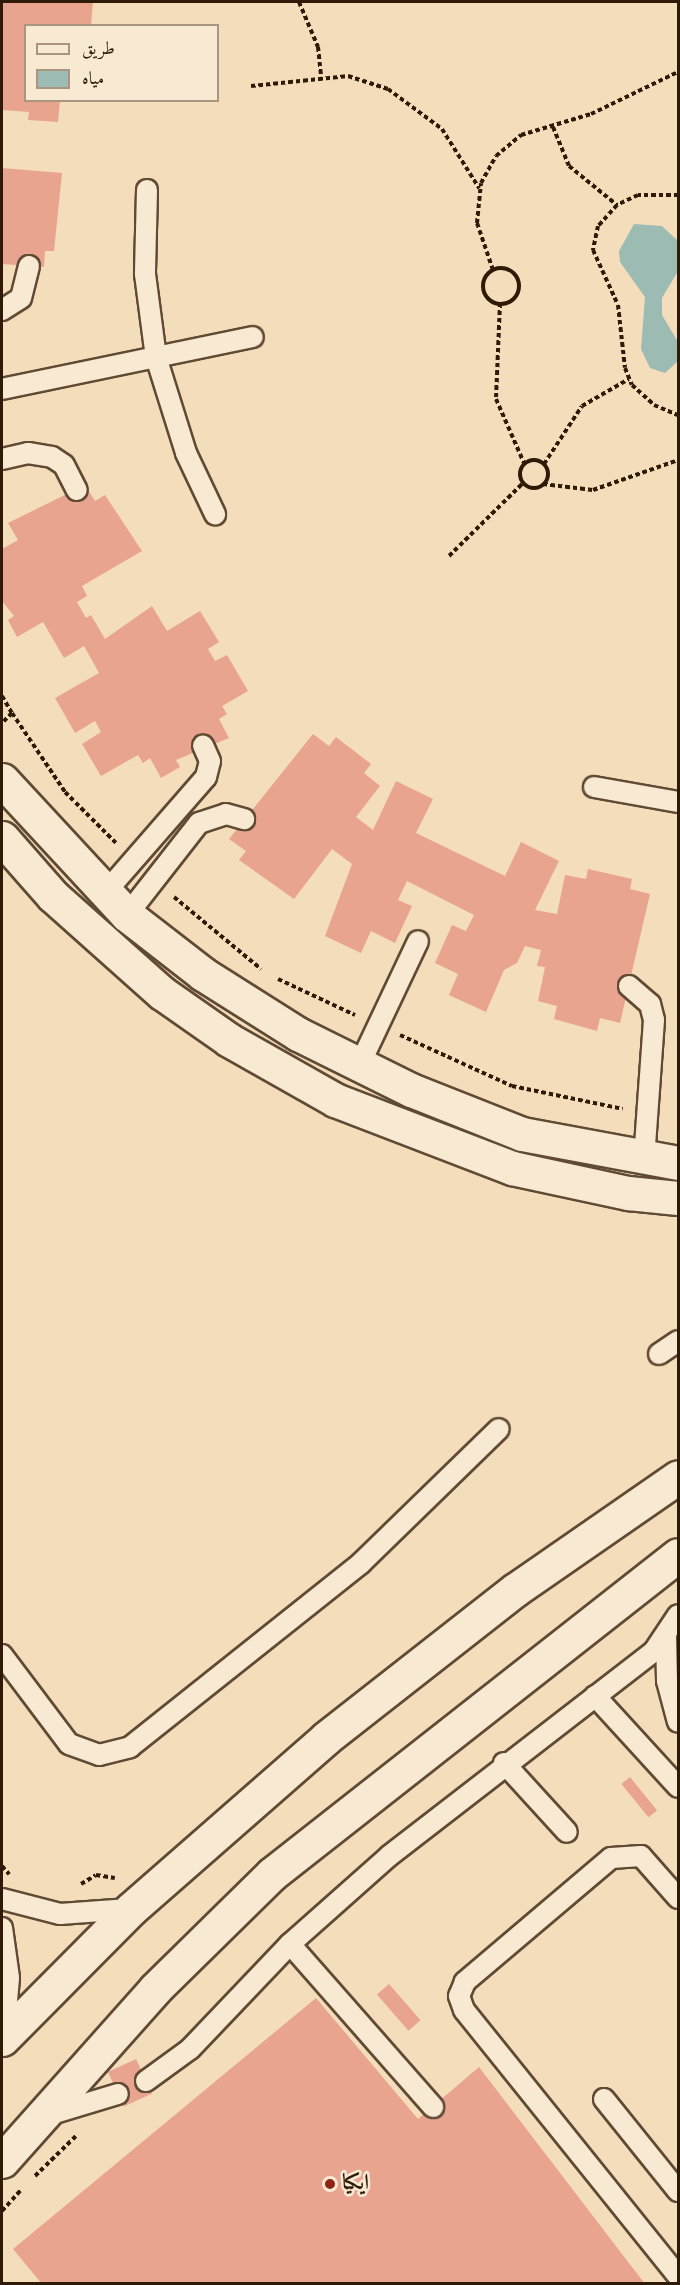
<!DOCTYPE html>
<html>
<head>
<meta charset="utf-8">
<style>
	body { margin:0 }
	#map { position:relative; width:680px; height:2285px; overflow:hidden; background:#f4ddba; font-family:"Old Standard TT",Amiri,serif }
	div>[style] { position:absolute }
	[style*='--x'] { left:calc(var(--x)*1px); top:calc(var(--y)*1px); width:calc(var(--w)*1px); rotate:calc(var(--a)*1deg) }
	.water>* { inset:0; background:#9cbbb3 }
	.building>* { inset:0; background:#e9a490; transform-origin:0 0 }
	.path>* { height:4px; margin-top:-2px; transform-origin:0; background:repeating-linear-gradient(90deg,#2f1907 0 4.5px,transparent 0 7.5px) }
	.path>.ring { margin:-2px; padding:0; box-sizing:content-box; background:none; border:4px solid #2f1907; border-radius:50% }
	.roads { filter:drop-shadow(2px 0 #604a34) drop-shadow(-2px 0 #604a34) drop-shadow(0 2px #604a34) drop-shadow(0 -2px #604a34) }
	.service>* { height:20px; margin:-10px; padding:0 10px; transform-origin:10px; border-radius:10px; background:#f8e9d2 }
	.minor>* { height:33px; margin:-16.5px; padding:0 16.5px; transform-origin:16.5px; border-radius:16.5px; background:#f8e9d2 }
	.tertiary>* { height:33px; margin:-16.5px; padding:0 16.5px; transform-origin:16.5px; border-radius:16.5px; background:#f8e9d2 }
	.dots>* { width:16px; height:16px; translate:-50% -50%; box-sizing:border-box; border:3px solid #f8e9d2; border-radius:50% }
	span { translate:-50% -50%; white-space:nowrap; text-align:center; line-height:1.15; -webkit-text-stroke:5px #f8e9d2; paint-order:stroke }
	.poi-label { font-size:22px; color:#2f1907; font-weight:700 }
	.left { translate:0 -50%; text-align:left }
	.frame { position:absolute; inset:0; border:3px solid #2f1907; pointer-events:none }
	.legend { position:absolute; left:24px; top:24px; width:195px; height:78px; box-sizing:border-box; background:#f8e9d2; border:2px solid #a89681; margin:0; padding:8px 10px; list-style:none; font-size:18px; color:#2f1907 }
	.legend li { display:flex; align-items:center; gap:12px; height:30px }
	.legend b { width:30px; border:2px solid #a89681 }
</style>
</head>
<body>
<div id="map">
	<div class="water">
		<div style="clip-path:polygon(634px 224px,662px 226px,678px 241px,678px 271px,662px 298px,662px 315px,678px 342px,678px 361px,665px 373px,650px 368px,641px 349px,645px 297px,620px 262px,619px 251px)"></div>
	</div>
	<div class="building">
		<div style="clip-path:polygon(2px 2px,93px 2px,91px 26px,26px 26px,26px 100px,60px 100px,58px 122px,28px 120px,29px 112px,2px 110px)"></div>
		<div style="clip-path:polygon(2px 168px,62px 173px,54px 251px,45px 251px,44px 267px,2px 264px)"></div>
		<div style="clip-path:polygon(85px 485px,95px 501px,105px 495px,142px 551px,82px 586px,87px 596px,77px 602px,86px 618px,91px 615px,105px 639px,152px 606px,167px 631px,200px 611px,219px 642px,208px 649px,215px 661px,227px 655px,248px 691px,222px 706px,227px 714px,219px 719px,229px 738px,176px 760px,180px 767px,161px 778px,150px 758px,143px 763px,138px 755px,101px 776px,82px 744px,101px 732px,95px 721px,75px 733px,55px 698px,99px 673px,84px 646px,64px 658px,43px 622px,17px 637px,8px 620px,14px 616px,2px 601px,2px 549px,18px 540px,8px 523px)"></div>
		<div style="clip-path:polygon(313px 734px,329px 746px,336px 737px,371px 764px,364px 773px,380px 786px,356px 817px,373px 830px,396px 781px,433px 799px,416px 833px,505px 876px,521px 842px,559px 861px,535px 910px,557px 914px,565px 875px,586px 879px,588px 869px,632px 879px,630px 889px,650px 894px,620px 1023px,600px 1018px,597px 1031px,554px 1019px,557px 1006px,538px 1001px,545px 967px,537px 966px,541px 950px,525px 946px,517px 963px,504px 970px,486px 1012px,449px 995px,458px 974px,435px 963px,452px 925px,466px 931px,474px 915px,407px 881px,398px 900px,412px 906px,395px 943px,371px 931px,361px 953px,325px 936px,352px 864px,332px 849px,294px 899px,239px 860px,246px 851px,229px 839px)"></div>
		<div style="left:630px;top:1777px;width:43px;height:11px;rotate:51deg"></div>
		<div style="left:389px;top:1984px;width:48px;height:16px;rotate:49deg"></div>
		<div style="clip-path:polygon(316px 1998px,418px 2119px,479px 2067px,645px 2284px,42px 2284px,13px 2249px)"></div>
		<div style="left:136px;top:2059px;width:38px;height:31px;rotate:65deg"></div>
	</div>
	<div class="path">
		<div style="--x:299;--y:2;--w:49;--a:67.1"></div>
		<div style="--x:318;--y:47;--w:30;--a:84"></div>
		<div style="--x:251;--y:86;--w:98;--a:-5.9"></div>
		<div style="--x:348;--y:76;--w:42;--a:18"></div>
		<div style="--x:388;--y:89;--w:67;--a:36.5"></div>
		<div style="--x:442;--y:129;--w:70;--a:57.9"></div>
		<div style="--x:553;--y:127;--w:42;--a:67.7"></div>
		<div style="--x:569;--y:166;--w:62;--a:39.1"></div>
		<div style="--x:678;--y:195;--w:40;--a:180"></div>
		<div style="--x:638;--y:195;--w:23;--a:155"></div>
		<div style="--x:617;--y:205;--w:28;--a:132"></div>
		<div style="--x:598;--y:226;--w:25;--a:102"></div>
		<div style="--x:593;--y:250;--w:60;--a:65.6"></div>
		<div style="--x:618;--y:305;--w:63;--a:83.7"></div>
		<div style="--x:625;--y:368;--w:18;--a:68"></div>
		<div style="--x:632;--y:385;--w:30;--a:42"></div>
		<div style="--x:654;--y:405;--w:26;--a:23"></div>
		<div class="ring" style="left:483px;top:268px;width:32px;height:32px"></div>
		<div style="--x:493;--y:270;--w:50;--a:-108.8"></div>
		<div style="--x:477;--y:223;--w:40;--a:-84.3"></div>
		<div style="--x:481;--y:183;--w:31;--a:-61"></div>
		<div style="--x:496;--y:156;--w:33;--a:-40"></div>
		<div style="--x:521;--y:135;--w:73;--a:-16.7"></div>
		<div style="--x:591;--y:114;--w:97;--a:-25.8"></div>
		<div style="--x:500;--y:303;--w:96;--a:92.4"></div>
		<div style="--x:496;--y:399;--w:70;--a:66.4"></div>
		<div class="ring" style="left:520px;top:460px;width:24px;height:24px"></div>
		<div style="--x:544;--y:464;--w:69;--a:-56.8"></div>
		<div style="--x:582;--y:406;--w:54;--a:-29.9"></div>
		<div style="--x:543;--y:484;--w:50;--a:6.8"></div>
		<div style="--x:593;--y:490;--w:90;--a:-19.4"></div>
		<div style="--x:449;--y:556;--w:104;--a:-44.6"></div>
		<div style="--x:2;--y:696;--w:20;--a:60"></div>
		<div style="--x:12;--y:713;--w:14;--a:135"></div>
		<div style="--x:12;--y:713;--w:95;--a:56.1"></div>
		<div style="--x:65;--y:792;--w:72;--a:45"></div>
		<div style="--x:174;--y:897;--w:113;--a:39.6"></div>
		<div style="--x:278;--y:979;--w:85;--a:25.1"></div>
		<div style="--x:400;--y:1035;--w:123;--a:24.5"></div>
		<div style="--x:512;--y:1086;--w:113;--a:11.7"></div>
		<div style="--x:2;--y:1866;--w:11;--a:49"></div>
		<div style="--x:81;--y:1884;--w:17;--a:-31"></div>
		<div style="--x:96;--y:1875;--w:19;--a:9"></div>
		<div style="--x:35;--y:2176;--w:59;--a:-44.3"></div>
		<div style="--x:2;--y:2211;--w:28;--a:-48"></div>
	</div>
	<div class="roads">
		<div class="service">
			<div style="--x:147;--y:190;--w:84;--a:91.4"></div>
			<div style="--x:145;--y:274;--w:84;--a:82.5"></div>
			<div style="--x:156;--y:357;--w:101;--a:72.6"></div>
			<div style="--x:186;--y:453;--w:68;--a:64.6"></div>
			<div style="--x:2;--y:310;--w:22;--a:-32"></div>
			<div style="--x:21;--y:298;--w:33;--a:-76"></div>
			<div style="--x:2;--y:389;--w:256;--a:-11.7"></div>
			<div style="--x:2;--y:459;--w:27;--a:-13"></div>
			<div style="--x:28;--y:453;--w:24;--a:9"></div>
			<div style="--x:52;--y:457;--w:14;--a:34"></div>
			<div style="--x:64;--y:465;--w:28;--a:63"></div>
			<div style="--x:594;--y:787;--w:85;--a:10.1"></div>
			<div style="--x:104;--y:894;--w:155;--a:-48.9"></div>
			<div style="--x:206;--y:777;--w:16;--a:-76"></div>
			<div style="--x:210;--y:761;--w:17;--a:-114"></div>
			<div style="--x:127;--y:915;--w:117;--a:-52"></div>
			<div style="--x:199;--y:823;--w:28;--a:-18"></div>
			<div style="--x:226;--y:814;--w:19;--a:16"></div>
			<div style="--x:629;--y:986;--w:28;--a:41"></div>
			<div style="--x:650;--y:1004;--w:16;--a:76"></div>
			<div style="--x:654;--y:1020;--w:140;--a:94.1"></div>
			<div style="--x:359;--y:1066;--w:138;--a:-64.7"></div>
			<div style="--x:659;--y:1354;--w:23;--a:-34"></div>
			<div style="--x:666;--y:1636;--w:45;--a:88.7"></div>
			<div style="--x:667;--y:1681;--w:42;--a:75"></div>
			<div style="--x:2;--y:1655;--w:111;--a:53"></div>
			<div style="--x:69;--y:1744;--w:32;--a:20"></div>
			<div style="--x:99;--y:1755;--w:32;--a:-14"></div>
			<div style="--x:130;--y:1747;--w:295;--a:-38.5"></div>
			<div style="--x:361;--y:1563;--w:192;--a:-44.2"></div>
			<div style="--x:595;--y:1696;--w:123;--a:47.6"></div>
			<div style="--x:504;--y:1763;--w:93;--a:47.6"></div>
			<div style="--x:678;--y:1898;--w:56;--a:-131.4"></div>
			<div style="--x:641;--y:1856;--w:30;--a:176"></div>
			<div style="--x:611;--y:1858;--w:192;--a:139.7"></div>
			<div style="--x:465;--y:1982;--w:15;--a:113"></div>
			<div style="--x:459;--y:1996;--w:15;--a:70"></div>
			<div style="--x:464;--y:2010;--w:341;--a:51.2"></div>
			<div style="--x:2;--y:1899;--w:60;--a:14.5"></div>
			<div style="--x:60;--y:1914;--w:69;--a:-4.1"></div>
			<div style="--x:2;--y:1928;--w:50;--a:82"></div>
			<div style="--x:9;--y:1978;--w:57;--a:95"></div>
			<div style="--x:290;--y:1944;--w:217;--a:48.7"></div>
			<div style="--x:146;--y:2081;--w:54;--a:-36"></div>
			<div style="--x:190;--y:2049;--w:145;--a:-46.4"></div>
			<div style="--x:290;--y:1944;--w:132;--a:-41.6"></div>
			<div style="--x:389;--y:1856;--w:335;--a:-37.7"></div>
			<div style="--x:654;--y:1651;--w:43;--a:-56.3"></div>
			<div style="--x:604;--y:2099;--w:118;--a:51.2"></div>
			<div style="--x:45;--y:2116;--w:76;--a:-16.8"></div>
		</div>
		<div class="minor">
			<div style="--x:2;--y:780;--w:184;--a:47.2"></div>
			<div style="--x:127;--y:915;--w:96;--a:37.8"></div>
			<div style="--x:203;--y:974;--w:112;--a:32.3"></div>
			<div style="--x:298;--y:1034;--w:126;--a:26.4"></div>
			<div style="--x:411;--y:1090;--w:119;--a:21.6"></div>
			<div style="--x:522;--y:1134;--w:159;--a:10.5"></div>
			<div style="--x:2;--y:838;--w:77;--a:48.7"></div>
			<div style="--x:53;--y:896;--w:146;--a:41.7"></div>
			<div style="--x:162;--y:993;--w:82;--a:35"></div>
			<div style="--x:229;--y:1040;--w:122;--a:29.5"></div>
			<div style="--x:335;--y:1100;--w:190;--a:21"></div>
			<div style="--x:512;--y:1168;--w:119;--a:12.2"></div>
			<div style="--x:628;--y:1193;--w:50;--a:5.7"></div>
		</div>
		<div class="tertiary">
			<div style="--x:2;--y:2039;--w:183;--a:-45.2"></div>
			<div style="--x:131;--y:1909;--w:259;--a:-41.2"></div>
			<div style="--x:326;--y:1738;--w:240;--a:-38.1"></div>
			<div style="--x:515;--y:1590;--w:198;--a:-34.7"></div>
			<div style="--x:2;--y:2161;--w:230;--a:-48.3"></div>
			<div style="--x:155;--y:1989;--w:164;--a:-44.5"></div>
			<div style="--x:272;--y:1874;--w:516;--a:-38.16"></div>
		</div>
	</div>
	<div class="dots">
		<div style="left:330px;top:2184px;background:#8f2418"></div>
	</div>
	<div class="poi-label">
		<span class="left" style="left:342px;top:2184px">ايكيا</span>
	</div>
	<div class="frame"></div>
	<ul class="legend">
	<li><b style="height:8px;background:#f8e9d2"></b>طريق</li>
	<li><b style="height:16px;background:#9cbbb3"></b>مياه</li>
	</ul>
</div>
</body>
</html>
